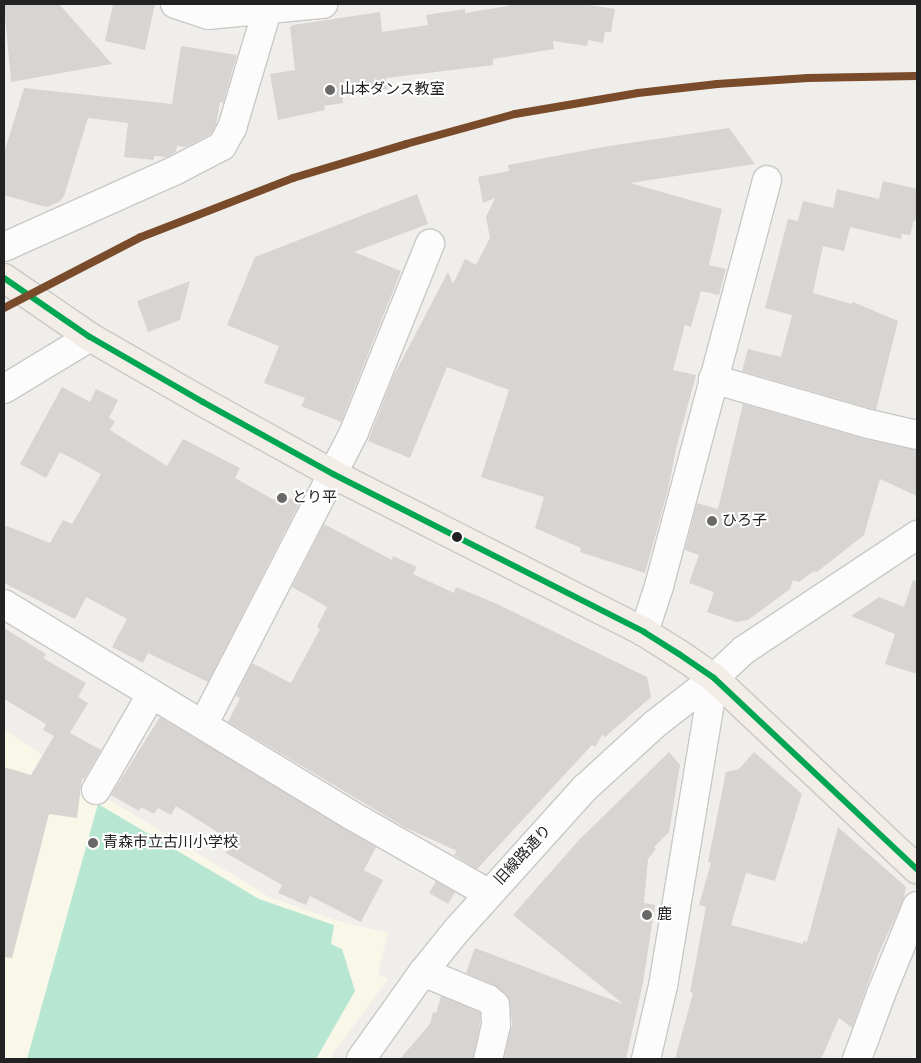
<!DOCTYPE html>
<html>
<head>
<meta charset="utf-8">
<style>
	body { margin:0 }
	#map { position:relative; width:921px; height:1063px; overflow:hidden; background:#f0eeeb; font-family:"Source Sans 3","Noto Sans JP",sans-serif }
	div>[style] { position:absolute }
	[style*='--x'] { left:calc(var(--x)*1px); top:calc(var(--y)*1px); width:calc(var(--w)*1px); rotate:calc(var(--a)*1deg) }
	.education>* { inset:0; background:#f8f7e8 }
	.pitch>* { inset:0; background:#b7e6d2 }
	.building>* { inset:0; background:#d7d4d2; transform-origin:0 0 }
	.roads { filter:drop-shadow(1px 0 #c9c8c7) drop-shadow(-1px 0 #c9c8c7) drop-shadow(0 1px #c9c8c7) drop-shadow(0 -1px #c9c8c7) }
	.minor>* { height:28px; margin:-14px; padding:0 14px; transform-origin:14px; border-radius:14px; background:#fdfcfc }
	.major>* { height:28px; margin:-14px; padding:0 14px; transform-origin:14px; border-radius:14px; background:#f3ede7 }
	.bus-1>* { height:6px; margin:-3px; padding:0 3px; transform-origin:3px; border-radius:3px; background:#00a651 }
	.rail-1>* { height:8px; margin:-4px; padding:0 4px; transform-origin:4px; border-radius:4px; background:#7a4b2a }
	.dots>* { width:14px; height:14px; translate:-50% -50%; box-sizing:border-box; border:2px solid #fff; border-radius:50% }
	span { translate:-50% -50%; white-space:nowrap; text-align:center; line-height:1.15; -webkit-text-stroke:4px #fff; paint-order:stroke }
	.poi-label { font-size:15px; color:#222 }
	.left { translate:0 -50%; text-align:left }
	.street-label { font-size:15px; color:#222 }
	.frame { position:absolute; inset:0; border:5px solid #222; pointer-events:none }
</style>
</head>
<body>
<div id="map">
	<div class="education">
		<div style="clip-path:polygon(4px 729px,82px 783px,269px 897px,338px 921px,388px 933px,378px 974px,388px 979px,329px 1059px,4px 1059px)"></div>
	</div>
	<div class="pitch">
		<div style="clip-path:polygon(98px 804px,259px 899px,334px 925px,331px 944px,342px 949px,355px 991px,316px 1059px,27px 1059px)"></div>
	</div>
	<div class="building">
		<div style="clip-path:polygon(4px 4px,59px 4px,112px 64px,11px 82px)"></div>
		<div style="clip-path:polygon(113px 4px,155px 4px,145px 50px,105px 41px)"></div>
		<div style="clip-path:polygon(508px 4px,583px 4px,615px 9px,611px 32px,605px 32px,603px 43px,588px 40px,587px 46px,553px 41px,554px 49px,493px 59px,493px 65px,386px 78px,388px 89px,342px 94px,343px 103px,324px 106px,325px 110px,278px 120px,270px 74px,295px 70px,290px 27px,293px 25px,380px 12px,382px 32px,428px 25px,426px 15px,465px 9px,465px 13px,508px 6px)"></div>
		<div style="clip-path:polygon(181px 46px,237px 55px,223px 103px,220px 102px,216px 125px,211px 134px,186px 147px,177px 146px,176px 152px,167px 157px,154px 156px,154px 160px,124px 157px,128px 123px,88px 118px,64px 196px,60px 201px,48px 207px,42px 206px,4px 195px,4px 153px,24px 88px,172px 104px)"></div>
		<div style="clip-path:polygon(729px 128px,755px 164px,630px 183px,722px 209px,709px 265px,726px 269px,719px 295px,701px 291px,691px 327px,685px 325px,673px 370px,696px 375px,676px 449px,668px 490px,645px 573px,580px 552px,581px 548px,535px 528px,544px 497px,481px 477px,509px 390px,447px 367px,410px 458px,368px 441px,393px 377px,448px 272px,453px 284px,465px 259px,476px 265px,490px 238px,486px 217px,495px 198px,483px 203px,478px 177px,509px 171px,508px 165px,603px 147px)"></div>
		<div style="clip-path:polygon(883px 181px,917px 189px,917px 221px,914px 220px,910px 235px,902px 234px,901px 239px,850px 227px,844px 251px,823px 246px,813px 293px,852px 304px,853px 302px,898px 321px,876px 410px,742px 371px,748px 349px,781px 357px,792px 315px,765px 308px,788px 219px,798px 221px,803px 201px,833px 208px,837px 189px,879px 199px)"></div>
		<div style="clip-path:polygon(417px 194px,428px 224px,354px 252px,401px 271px,341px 422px,301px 406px,305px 398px,264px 383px,279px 346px,227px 325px,255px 257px)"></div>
		<div style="clip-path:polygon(190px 281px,180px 320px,148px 332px,137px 301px)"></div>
		<div style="clip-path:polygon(62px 387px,90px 402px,96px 389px,118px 400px,109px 418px,115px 421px,110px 430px,167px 466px,183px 439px,240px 468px,235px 478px,274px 500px,279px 492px,299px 504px,208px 682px,148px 653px,143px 663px,112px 647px,127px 619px,86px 597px,75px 619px,4px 583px,4px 525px,50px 543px,63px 520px,72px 524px,101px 474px,60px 452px,46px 478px,20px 464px)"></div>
		<div style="clip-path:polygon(743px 404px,865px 439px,917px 450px,917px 496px,880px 479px,864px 535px,817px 572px,814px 571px,799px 582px,793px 580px,790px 589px,748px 620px,736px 622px,707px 612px,714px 592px,689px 583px,699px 555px,685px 550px,697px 503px,718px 509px)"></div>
		<div style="clip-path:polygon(324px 524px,392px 560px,393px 556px,417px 567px,413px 574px,454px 593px,456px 587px,495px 603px,647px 677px,651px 697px,605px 737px,602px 735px,595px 747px,592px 745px,477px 869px,454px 855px,457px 851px,406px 828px,228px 722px,240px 698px,236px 696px,252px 663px,291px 683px,320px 629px,317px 627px,327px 607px,292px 587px)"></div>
		<div style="clip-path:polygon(913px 580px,917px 581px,917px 674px,885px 664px,895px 634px,851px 616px,879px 597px,904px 607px)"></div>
		<div style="clip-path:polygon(4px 628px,46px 654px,43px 658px,86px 683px,78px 697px,88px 703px,70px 733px,101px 750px,84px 779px,82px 778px,77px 818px,49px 814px,12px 958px,4px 957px,4px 767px,31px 775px,54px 736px,43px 730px,46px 724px,4px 699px)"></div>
		<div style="clip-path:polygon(160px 717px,376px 847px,364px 870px,383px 880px,361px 922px,310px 896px,306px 905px,278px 893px,282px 885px,226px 853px,232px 841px,176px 806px,171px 815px,158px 808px,154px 814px,141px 807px,139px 811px,111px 795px)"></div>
		<div style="clip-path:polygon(669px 752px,680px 765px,669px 832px,654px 847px,656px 849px,648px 859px,644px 903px,655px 905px,643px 983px,626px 1059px,504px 1059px,512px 1024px,509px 998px,494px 985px,466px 973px,475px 948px,623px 1004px,513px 915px,578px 841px)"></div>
		<div style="clip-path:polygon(754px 752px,802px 794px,775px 881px,746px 873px,731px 925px,803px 944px,803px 941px,807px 942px,838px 827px,906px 887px,904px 898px,878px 955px,852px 1028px,839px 1018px,821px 1059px,675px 1059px,693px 993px,690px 992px,706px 907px,699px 905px,711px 863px,708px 862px,726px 772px,739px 769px)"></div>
		<div style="left:436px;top:881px;width:22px;height:14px;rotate:30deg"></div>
		<div style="clip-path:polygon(441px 996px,480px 1012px,480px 1024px,473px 1059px,400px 1059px,430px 1024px,433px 1012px,436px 1013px)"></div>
	</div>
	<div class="roads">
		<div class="minor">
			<div style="--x:175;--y:4;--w:35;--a:18"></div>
			<div style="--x:208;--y:15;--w:116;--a:-5.5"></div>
			<div style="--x:4;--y:247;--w:186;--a:-24.1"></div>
			<div style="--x:174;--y:171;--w:54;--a:-27.5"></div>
			<div style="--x:222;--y:146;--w:21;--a:-61"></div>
			<div style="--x:232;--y:128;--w:129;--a:-73.4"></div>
			<div style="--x:713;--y:379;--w:162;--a:16.1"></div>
			<div style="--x:869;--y:424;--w:49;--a:12.9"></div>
			<div style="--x:4;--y:389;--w:100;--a:-31.2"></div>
			<div style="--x:4;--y:604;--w:406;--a:31.3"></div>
			<div style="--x:351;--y:815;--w:158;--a:29.7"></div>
			<div style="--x:644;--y:632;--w:48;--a:-71.9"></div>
			<div style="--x:659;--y:586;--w:420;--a:-75.1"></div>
			<div style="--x:204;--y:723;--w:327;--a:-62.7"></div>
			<div style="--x:354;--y:432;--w:203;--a:-68"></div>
			<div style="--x:96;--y:790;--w:110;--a:-59.9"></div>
			<div style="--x:423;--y:972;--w:70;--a:22.6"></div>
			<div style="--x:488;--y:999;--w:9;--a:41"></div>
			<div style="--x:495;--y:1005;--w:20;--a:87"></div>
			<div style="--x:496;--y:1025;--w:35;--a:103"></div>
			<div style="--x:361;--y:1059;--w:107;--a:-54.5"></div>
			<div style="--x:423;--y:972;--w:54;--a:-51"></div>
			<div style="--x:457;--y:930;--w:191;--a:-48"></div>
			<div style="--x:585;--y:788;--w:95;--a:-42.4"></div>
			<div style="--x:655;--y:724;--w:75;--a:-37.9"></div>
			<div style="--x:714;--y:678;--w:41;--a:-43"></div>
			<div style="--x:744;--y:650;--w:208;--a:-33.6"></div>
			<div style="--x:646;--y:1059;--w:75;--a:-76.9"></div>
			<div style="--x:663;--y:986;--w:312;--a:-80.6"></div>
			<div style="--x:857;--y:1059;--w:69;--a:-69.7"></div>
			<div style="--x:881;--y:994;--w:95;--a:-67.8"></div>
		</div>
		<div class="major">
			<div style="--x:4;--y:278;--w:104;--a:34.5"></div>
			<div style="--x:90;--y:337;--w:130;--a:29.9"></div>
			<div style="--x:203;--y:402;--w:149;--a:29"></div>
			<div style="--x:333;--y:474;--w:349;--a:26.9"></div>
			<div style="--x:644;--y:632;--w:41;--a:32.2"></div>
			<div style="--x:679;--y:654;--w:42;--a:34.4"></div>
			<div style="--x:714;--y:678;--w:279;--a:43.3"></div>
		</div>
	</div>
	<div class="bus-1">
		<div style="--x:4;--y:278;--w:104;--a:34.5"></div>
		<div style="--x:90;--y:337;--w:130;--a:29.9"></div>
		<div style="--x:203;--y:402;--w:149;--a:29"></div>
		<div style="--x:333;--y:474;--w:349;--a:26.9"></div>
		<div style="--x:644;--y:632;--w:41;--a:32.2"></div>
		<div style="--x:679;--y:654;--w:42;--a:34.4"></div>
		<div style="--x:714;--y:678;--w:279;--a:43.3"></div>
	</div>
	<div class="rail-1">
		<div style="--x:4;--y:308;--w:154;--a:-27.4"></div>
		<div style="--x:141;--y:237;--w:163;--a:-21.2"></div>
		<div style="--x:293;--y:178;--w:118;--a:-16.7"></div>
		<div style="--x:406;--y:144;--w:113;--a:-15.4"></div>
		<div style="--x:515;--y:114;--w:125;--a:-9.7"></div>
		<div style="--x:638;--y:93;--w:80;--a:-6.5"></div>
		<div style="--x:717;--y:84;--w:91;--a:-3.8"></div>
		<div style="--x:808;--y:78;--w:109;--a:-1.1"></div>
	</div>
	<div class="dots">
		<div style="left:330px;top:90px;background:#6a6968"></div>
		<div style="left:282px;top:498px;background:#6a6968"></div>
		<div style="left:712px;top:521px;background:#6a6968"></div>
		<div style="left:457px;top:537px;background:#222"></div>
		<div style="left:93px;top:843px;background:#6a6968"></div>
		<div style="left:647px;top:915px;background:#6a6968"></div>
	</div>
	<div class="poi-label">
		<span class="left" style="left:340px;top:90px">山本ダンス教室</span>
		<span class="left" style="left:292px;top:498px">とり平</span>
		<span class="left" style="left:722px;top:521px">ひろ子</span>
		<span class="left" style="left:103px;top:843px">青森市立古川小学校</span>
		<span class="left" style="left:657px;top:915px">鹿</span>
	</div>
	<div class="street-label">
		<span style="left:523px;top:855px;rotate:-47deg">旧線路通り</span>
	</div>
	<div class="frame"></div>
</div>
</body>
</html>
